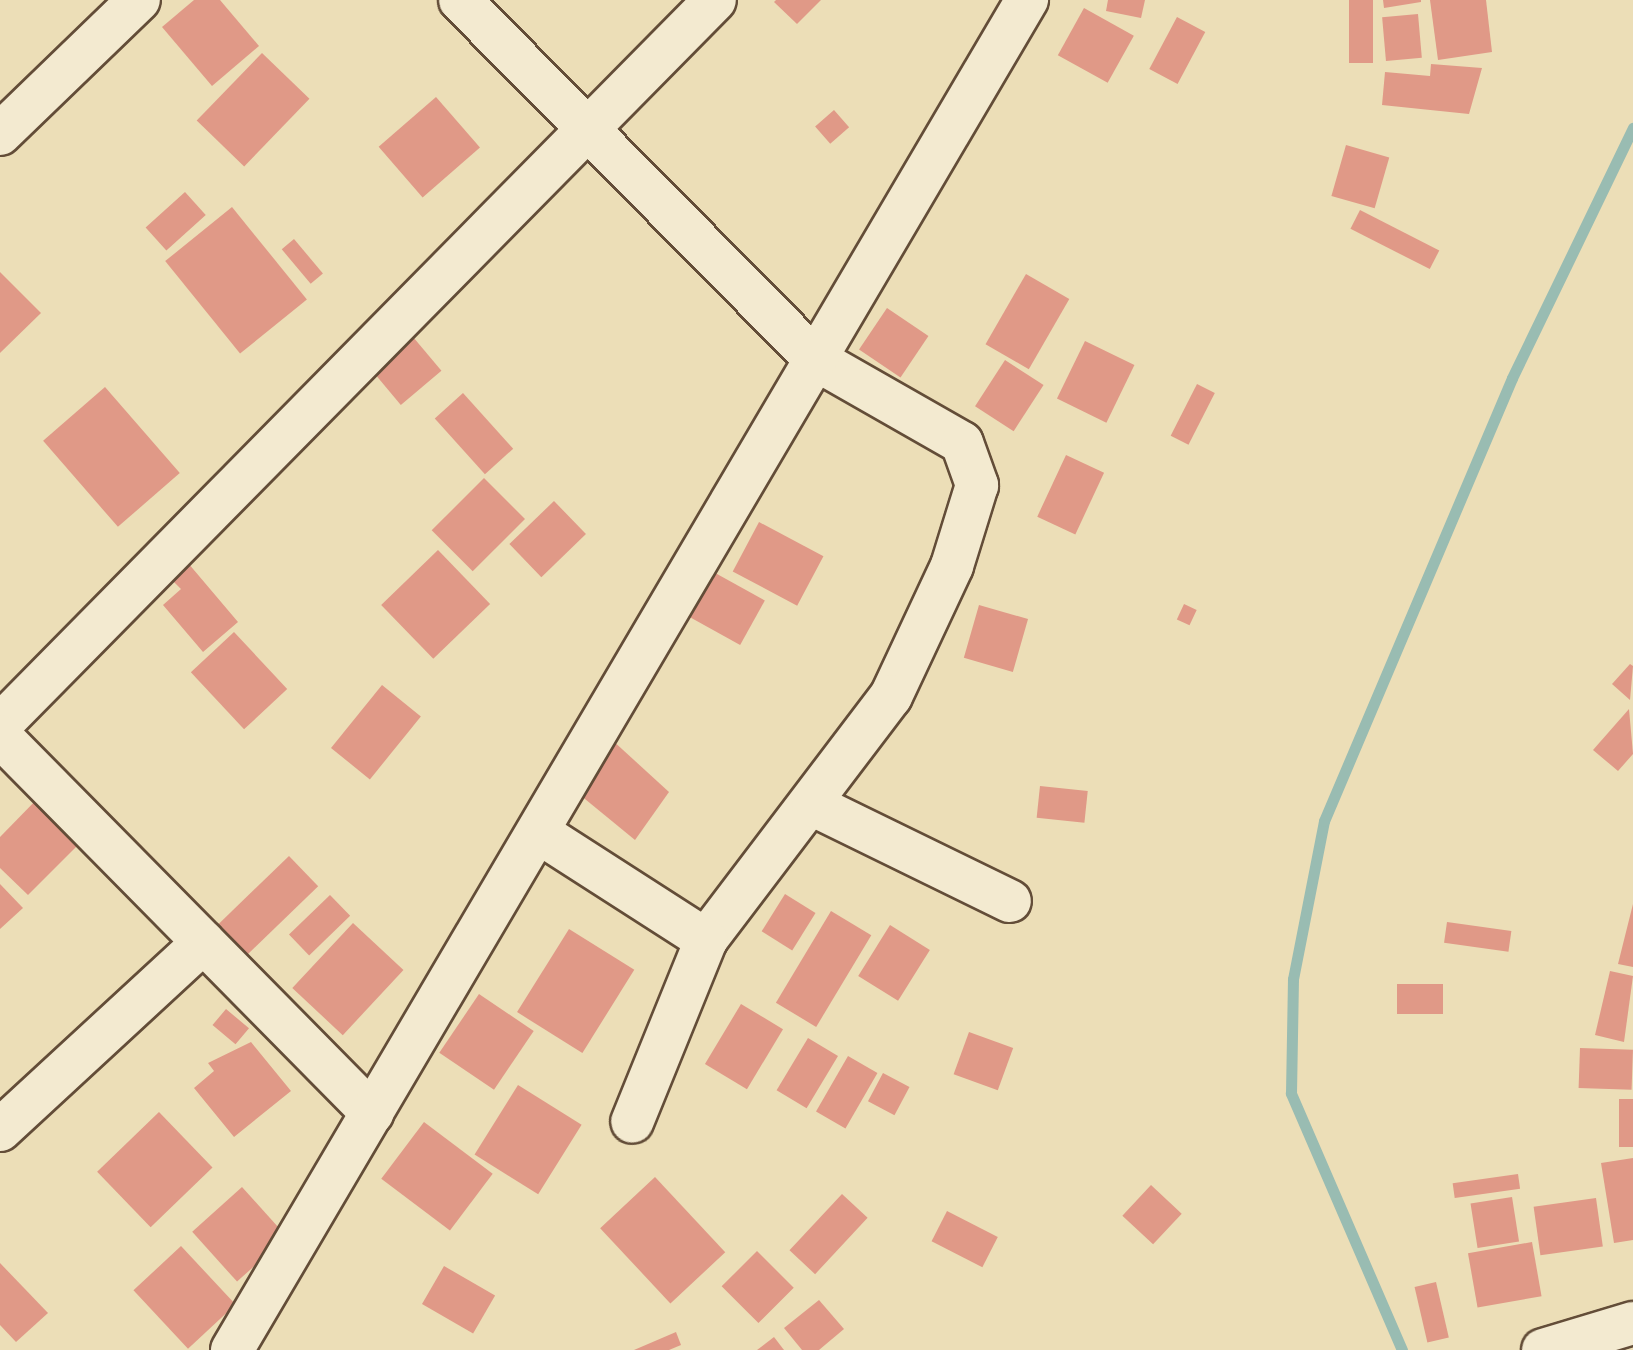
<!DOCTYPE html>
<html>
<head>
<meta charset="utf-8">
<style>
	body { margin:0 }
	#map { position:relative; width:1633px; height:1350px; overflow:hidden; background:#ecdeb7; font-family:"Gentium Book Plus",serif }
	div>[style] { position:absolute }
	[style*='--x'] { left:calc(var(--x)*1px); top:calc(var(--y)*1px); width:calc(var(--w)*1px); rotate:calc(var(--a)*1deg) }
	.stream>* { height:11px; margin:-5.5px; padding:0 5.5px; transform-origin:5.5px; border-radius:5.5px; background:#99bcb2 }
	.building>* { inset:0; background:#e09987; transform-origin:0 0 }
	.roads { filter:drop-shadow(2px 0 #634d38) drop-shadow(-2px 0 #634d38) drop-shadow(0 2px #634d38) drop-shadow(0 -2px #634d38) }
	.minor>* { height:42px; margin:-21px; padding:0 21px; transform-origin:21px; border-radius:21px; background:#f3ead0 }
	span { translate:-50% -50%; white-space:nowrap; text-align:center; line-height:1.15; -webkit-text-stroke:8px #f3ead0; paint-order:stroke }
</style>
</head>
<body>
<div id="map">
	<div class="stream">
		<div style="--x:1402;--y:1350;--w:280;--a:-113.4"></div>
		<div style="--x:1291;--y:1093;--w:114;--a:-89"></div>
		<div style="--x:1293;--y:979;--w:161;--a:-78.9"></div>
		<div style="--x:1324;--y:821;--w:481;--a:-67"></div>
		<div style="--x:1512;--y:378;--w:278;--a:-64.2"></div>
	</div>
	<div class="building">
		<div style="clip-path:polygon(194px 0,220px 0,259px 46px,212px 86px,162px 27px)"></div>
		<div style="clip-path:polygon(821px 0,797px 24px,774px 2px,776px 0)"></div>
		<div style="clip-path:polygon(1108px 0,1145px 0,1141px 18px,1106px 11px)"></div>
		<div style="left:1349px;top:0;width:24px;height:63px"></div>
		<div style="clip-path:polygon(1383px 0,1421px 0,1421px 2px,1384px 8px)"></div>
		<div style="clip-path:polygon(1430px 0,1486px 0,1492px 52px,1438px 60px)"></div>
		<div style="left:1084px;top:8px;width:57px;height:54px;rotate:29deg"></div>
		<div style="left:1418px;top:14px;width:44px;height:36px;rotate:85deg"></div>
		<div style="left:1177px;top:17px;width:32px;height:59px;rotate:28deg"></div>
		<div style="left:262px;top:53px;width:66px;height:94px;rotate:44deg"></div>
		<div style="clip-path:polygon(1431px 64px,1482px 68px,1469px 114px,1382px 105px,1385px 72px,1430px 76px)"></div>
		<div style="left:436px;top:97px;width:67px;height:76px;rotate:49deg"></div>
		<div style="left:834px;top:110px;width:23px;height:25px;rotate:49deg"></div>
		<div style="left:1346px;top:145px;width:45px;height:53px;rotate:16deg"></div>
		<div style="left:185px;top:192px;width:31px;height:53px;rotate:48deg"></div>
		<div style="left:232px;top:207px;width:119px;height:86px;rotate:51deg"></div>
		<div style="left:1360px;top:210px;width:89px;height:21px;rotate:27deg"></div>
		<div style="left:294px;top:239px;width:45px;height:16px;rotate:50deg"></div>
		<div style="clip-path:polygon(0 272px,41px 313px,0 353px)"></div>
		<div style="left:1026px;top:274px;width:50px;height:81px;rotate:30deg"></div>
		<div style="left:887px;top:308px;width:50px;height:50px;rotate:34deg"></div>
		<div style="left:408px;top:331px;width:52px;height:53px;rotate:50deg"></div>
		<div style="left:1085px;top:341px;width:55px;height:64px;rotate:26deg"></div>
		<div style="left:1005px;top:360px;width:46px;height:55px;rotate:33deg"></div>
		<div style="left:1197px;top:384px;width:20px;height:58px;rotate:27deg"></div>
		<div style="left:105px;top:387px;width:114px;height:82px;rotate:49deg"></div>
		<div style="left:463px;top:393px;width:75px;height:38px;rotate:48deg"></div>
		<div style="left:1066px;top:455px;width:42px;height:68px;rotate:25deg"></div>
		<div style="left:484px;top:478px;width:58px;height:74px;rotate:45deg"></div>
		<div style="left:554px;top:501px;width:46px;height:62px;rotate:46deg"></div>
		<div style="left:759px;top:522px;width:73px;height:56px;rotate:28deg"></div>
		<div style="left:438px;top:550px;width:75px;height:79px;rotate:46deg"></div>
		<div style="clip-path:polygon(188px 563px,238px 622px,203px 652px,163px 605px,181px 589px,170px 578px)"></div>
		<div style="left:708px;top:569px;width:65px;height:51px;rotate:29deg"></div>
		<div style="left:1184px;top:604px;width:14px;height:17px;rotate:25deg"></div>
		<div style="left:979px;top:605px;width:51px;height:55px;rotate:16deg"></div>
		<div style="left:234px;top:632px;width:78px;height:59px;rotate:47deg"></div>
		<div style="clip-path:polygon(1630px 664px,1633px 666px,1630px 700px,1612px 684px)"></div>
		<div style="left:382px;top:685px;width:50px;height:81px;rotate:39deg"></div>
		<div style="clip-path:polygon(1629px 709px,1633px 754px,1618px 771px,1593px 750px)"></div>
		<div style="clip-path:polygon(611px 739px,669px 792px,635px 840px,574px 790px)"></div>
		<div style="left:1040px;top:786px;width:48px;height:32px;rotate:6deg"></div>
		<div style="clip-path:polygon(42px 794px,86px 837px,28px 895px,0 868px,0 837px)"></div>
		<div style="left:289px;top:856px;width:42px;height:100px;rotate:46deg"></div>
		<div style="clip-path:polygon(0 884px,23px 908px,0 929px)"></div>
		<div style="left:785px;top:894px;width:36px;height:44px;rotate:32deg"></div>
		<div style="left:330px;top:895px;width:29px;height:57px;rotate:46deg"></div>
		<div style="clip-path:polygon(1633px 904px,1633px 967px,1618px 964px)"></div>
		<div style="left:831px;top:911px;width:47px;height:107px;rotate:31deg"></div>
		<div style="left:1447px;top:922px;width:65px;height:21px;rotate:8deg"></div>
		<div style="left:353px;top:923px;width:69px;height:89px;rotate:43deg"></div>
		<div style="left:890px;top:925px;width:47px;height:60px;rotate:32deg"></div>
		<div style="left:569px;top:929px;width:77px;height:98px;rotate:32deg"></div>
		<div style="clip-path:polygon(1610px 971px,1633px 976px,1624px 1042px,1595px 1035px)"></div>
		<div style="left:1443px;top:984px;width:30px;height:46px;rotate:90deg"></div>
		<div style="left:479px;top:994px;width:66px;height:71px;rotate:34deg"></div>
		<div style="left:741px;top:1004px;width:49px;height:70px;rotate:31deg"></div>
		<div style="left:226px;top:1009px;width:30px;height:21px;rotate:40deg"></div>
		<div style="left:969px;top:1032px;width:47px;height:45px;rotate:20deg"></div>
		<div style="left:808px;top:1038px;width:35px;height:61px;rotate:31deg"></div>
		<div style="clip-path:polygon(251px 1042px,291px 1091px,234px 1137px,194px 1088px,214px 1071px,208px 1063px)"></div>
		<div style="left:1580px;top:1048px;width:53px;height:40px;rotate:2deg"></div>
		<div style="left:848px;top:1056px;width:34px;height:64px;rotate:30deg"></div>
		<div style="left:883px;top:1073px;width:30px;height:32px;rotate:28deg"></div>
		<div style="left:518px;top:1085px;width:75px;height:82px;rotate:32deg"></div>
		<div style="left:1619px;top:1099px;width:14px;height:48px"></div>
		<div style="left:159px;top:1112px;width:77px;height:86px;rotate:46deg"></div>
		<div style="left:424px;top:1122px;width:86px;height:71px;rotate:37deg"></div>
		<div style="clip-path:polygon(1633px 1158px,1633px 1240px,1614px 1243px,1601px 1163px)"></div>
		<div style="left:1518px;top:1174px;width:15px;height:66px;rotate:82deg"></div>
		<div style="left:655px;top:1177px;width:103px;height:75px;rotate:47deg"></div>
		<div style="left:1151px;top:1185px;width:42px;height:42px;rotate:43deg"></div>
		<div style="left:242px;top:1187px;width:67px;height:67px;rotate:48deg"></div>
		<div style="left:842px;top:1194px;width:35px;height:77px;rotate:43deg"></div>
		<div style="left:1512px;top:1197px;width:45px;height:42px;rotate:81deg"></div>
		<div style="left:1596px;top:1198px;width:49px;height:63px;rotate:82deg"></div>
		<div style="left:947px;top:1211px;width:57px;height:34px;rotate:27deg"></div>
		<div style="left:1532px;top:1242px;width:55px;height:65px;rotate:80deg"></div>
		<div style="left:181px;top:1246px;width:80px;height:65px;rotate:47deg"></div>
		<div style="left:757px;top:1251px;width:52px;height:50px;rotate:45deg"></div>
		<div style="clip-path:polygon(0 1263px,48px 1313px,16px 1342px,0 1325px)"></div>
		<div style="left:444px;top:1266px;width:59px;height:44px;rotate:30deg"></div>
		<div style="left:1436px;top:1282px;width:57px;height:22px;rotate:77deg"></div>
		<div style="clip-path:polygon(819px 1300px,844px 1329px,819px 1350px,802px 1350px,784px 1328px)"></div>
		<div style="clip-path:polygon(676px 1332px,681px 1345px,669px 1350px,634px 1350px)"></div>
		<div style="clip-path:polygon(774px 1337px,784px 1350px,757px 1350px)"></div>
	</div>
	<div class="roads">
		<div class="minor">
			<div style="--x:460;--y:0;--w:505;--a:45.32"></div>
			<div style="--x:815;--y:359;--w:169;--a:29.7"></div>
			<div style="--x:962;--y:443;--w:45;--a:70.3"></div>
			<div style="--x:977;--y:485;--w:85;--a:107.2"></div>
			<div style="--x:952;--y:566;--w:144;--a:115.1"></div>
			<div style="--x:891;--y:696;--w:306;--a:127.2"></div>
			<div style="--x:706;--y:940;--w:196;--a:112.1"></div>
			<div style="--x:0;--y:134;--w:193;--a:-44"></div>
			<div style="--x:0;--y:725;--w:1018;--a:-45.4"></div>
			<div style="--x:0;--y:736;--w:530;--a:45.38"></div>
			<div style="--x:813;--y:805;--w:219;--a:26"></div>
			<div style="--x:538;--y:832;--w:200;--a:32.7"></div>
			<div style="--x:0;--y:1130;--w:277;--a:-42.7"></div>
			<div style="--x:232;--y:1350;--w:1567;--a:-59.51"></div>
			<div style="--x:1543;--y:1350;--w:94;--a:-16.7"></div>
		</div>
	</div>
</div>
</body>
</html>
